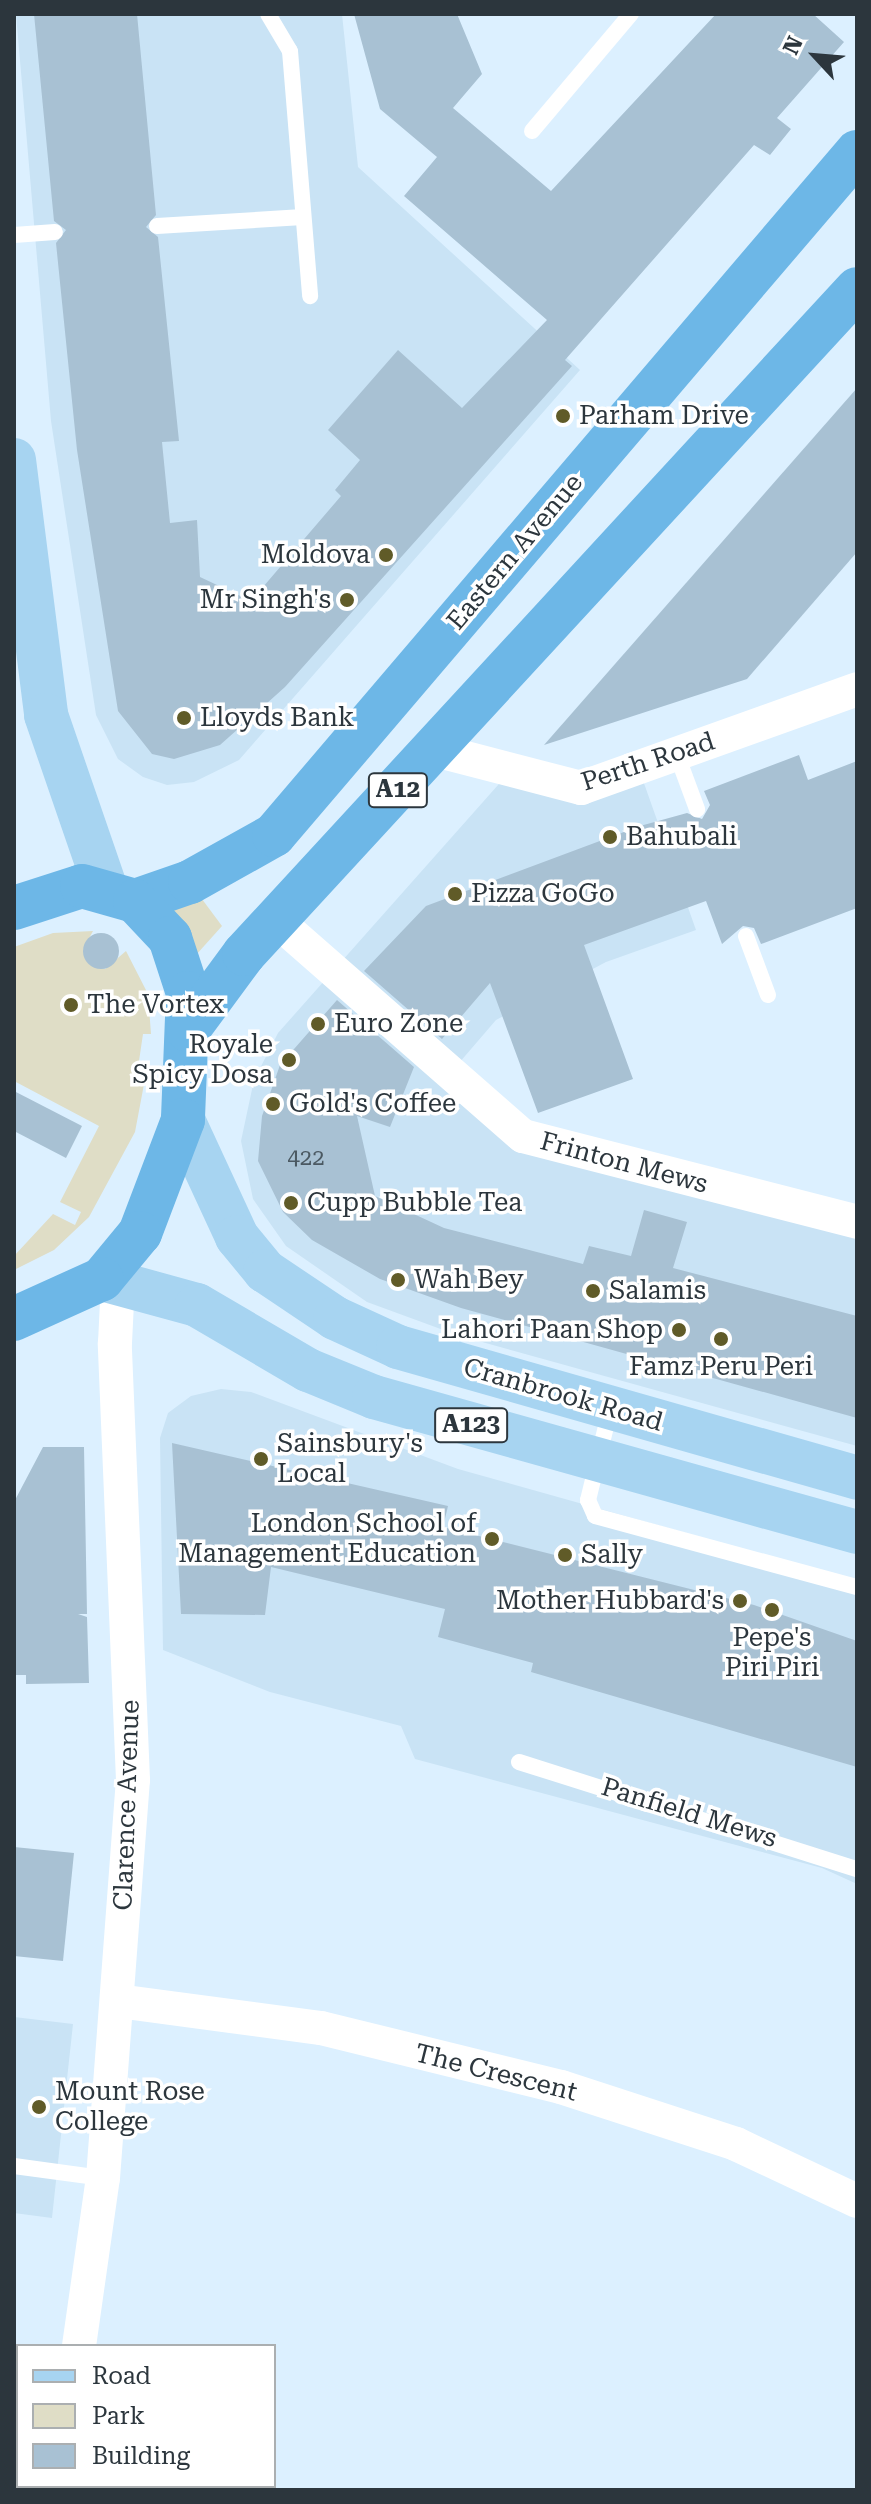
<!DOCTYPE html>
<html>
<head>
<meta charset="utf-8">
<style>
	body { margin:0 }
	#map { position:relative; width:871px; height:2504px; overflow:hidden; background:#dcf0ff; font-family:"Roboto Serif",serif }
	div>[style] { position:absolute }
	[style*='--x'] { left:calc(var(--x)*1px); top:calc(var(--y)*1px); width:calc(var(--w)*1px); rotate:calc(var(--a)*1deg) }
	.built>* { inset:0; background:#c9e3f5 }
	.green>* { inset:0; background:#dfddc6 }
	.building>* { inset:0; background:#a8c1d3 }
	.round { border-radius:50% }
	.lane>* { height:16px; margin:-8px; padding:0 8px; transform-origin:8px; border-radius:8px; background:#fff }
	.street>* { height:34px; margin:-17px; padding:0 17px; transform-origin:17px; border-radius:17px; background:#fff }
	.primary>* { height:44px; margin:-22px; padding:0 22px; transform-origin:22px; border-radius:22px; background:#a7d4f1 }
	.highway>* { height:44px; margin:-22px; padding:0 22px; transform-origin:22px; border-radius:22px; background:#6db7e7 }
	.dots>* { width:22px; height:22px; translate:-50% -50%; box-sizing:border-box; border:4px solid #fff; border-radius:50% }
	span { translate:-50% -50%; white-space:nowrap; text-align:center; line-height:1.15; -webkit-text-stroke:7px #fff; paint-order:stroke }
	.number-label { font-size:22px; color:#4b5962 }
	.number-label span { -webkit-text-stroke-width:0 }
	.shield-label span { padding:2px 6px; background:#fff; border:2px solid; border-radius:6px; -webkit-text-stroke-width:0 }
	.shield-label { font-size:24px; color:#2c363d; font-weight:700 }
	.poi-label { font-size:26px; color:#2c363d }
	.left { translate:0 -50%; text-align:left }
	.right { translate:-100% -50%; text-align:right }
	.street-label { font-size:26px; color:#2c363d }
	.frame { position:absolute; inset:0; border:16px solid #2c363d; pointer-events:none }
	.legend { position:absolute; left:16px; top:2344px; width:260px; height:144px; box-sizing:border-box; background:#fff; border:2px solid #abafb1; margin:0; padding:10px 14px; list-style:none; font-size:24px; color:#2c363d }
	.legend li { display:flex; align-items:center; gap:16px; height:40px }
	.legend b { width:40px; border:2px solid #abafb1 }
	.north { position:absolute; left:775px; top:16px; width:80px; height:80px; -webkit-text-stroke:6px #fff; paint-order:stroke; rotate:296deg; font-size:22px; font-weight:700; line-height:32px; text-align:center; color:#2c363d }
	.north::after { content:''; display:block; margin:auto; width:28px; height:36px; background:#2c363d; clip-path:polygon(50% 0,100% 100%,50% 72%,0 100%) }
</style>
</head>
<body>
<div id="map">
	<div class="built">
		<div style="clip-path:polygon(16px 14px,342px 14px,358px 167px,580px 370px,239px 760px,194px 782px,167px 785px,143px 777px,118px 759px,96px 715px,51px 421px)"></div>
		<div style="clip-path:polygon(640px 772px,696px 930px,606px 962px,496px 1020px,459px 1063px,522px 1119px,857px 1207px,857px 1446px,457px 1335px,367px 1302px,286px 1246px,253px 1199px,241px 1141px,254px 1080px,278px 1033px,506px 776px)"></div>
		<div style="clip-path:polygon(221px 1389px,251px 1392px,458px 1469px,857px 1581px,857px 1884px,822px 1868px,415px 1759px,401px 1726px,270px 1692px,163px 1650px,160px 1438px,168px 1413px,191px 1396px)"></div>
		<div style="clip-path:polygon(14px 2017px,73px 2024px,52px 2218px,14px 2213px)"></div>
	</div>
	<div class="green">
		<div style="clip-path:polygon(196px 891px,222px 926px,196px 955px,162px 897px)"></div>
		<div style="clip-path:polygon(93px 931px,85px 946px,88px 962px,105px 969px,126px 951px,148px 994px,151px 1034px,143px 1034px,139px 1061px,148px 1063px,135px 1132px,89px 1217px,54px 1250px,14px 1270px,14px 1256px,53px 1214px,75px 1225px,81px 1212px,60px 1202px,99px 1126px,14px 1081px,14px 947px,53px 933px)"></div>
	</div>
	<div class="building">
		<div style="clip-path:polygon(34px 14px,137px 14px,156px 215px,146px 227px,158px 237px,179px 441px,162px 442px,170px 523px,197px 520px,200px 577px,251px 601px,341px 496px,335px 490px,360px 460px,328px 430px,398px 350px,462px 408px,547px 320px,404px 196px,437px 157px,380px 109px,354px 14px,457px 14px,482px 74px,453px 108px,551px 191px,716px 14px,813px 14px,844px 42px,777px 118px,791px 129px,770px 155px,754px 145px,565px 360px,572px 366px,285px 687px,220px 745px,174px 759px,152px 754px,118px 711px,77px 450px,56px 243px,66px 230px,54px 221px)"></div>
		<div style="clip-path:polygon(857px 388px,857px 552px,747px 679px,544px 745px)"></div>
		<div style="clip-path:polygon(799px 755px,808px 780px,857px 761px,857px 908px,761px 944px,754px 928px,743px 926px,722px 944px,706px 901px,584px 945px,633px 1079px,538px 1113px,490px 983px,442px 1039px,364px 971px,426px 906px,640px 826px,687px 813px,702px 819px,710px 805px,704px 791px)"></div>
		<div class="round" style="left:83px;top:933px;width:36px;height:36px"></div>
		<div style="clip-path:polygon(337px 1000px,414px 1067px,390px 1127px,357px 1116px,375px 1196px,444px 1228px,583px 1264px,589px 1246px,631px 1256px,644px 1210px,687px 1222px,673px 1268px,857px 1316px,857px 1418px,461px 1308px,380px 1279px,312px 1240px,283px 1212px,258px 1161px,262px 1116px,280px 1065px)"></div>
		<div style="clip-path:polygon(14px 1091px,82px 1126px,66px 1158px,14px 1131px)"></div>
		<div style="clip-path:polygon(172px 1443px,448px 1506px,443px 1527px,754px 1605px,857px 1641px,857px 1767px,531px 1672px,533px 1663px,438px 1637px,445px 1609px,271px 1567px,265px 1615px,181px 1614px)"></div>
		<div style="clip-path:polygon(43px 1447px,84px 1447px,87px 1614px,78px 1614px,87px 1617px,89px 1683px,26px 1684px,26px 1675px,14px 1675px,14px 1502px)"></div>
		<div style="clip-path:polygon(14px 1847px,74px 1853px,63px 1961px,14px 1956px)"></div>
	</div>
	<div class="lane">
		<div style="--x:268;--y:14;--w:43;--a:59.3"></div>
		<div style="--x:290;--y:51;--w:246;--a:85.3"></div>
		<div style="--x:532;--y:131;--w:153;--a:-49.8"></div>
		<div style="--x:157;--y:226;--w:146;--a:-3.5"></div>
		<div style="--x:14;--y:235;--w:41;--a:-4.2"></div>
		<div style="--x:677;--y:755;--w:58;--a:69.7"></div>
		<div style="--x:746;--y:936;--w:63;--a:69.6"></div>
		<div style="--x:610;--y:1410;--w:93;--a:103.7"></div>
		<div style="--x:588;--y:1500;--w:17;--a:66"></div>
		<div style="--x:595;--y:1516;--w:271;--a:15.2"></div>
		<div style="--x:519;--y:1762;--w:355;--a:17.6"></div>
		<div style="--x:14;--y:2166;--w:90;--a:7.7"></div>
		<div style="--x:14;--y:2384;--w:4;--a:0"></div>
	</div>
	<div class="street">
		<div style="--x:435;--y:750;--w:151;--a:14.6"></div>
		<div style="--x:581;--y:788;--w:293;--a:-19.7"></div>
		<div style="--x:276;--y:920;--w:328;--a:41.2"></div>
		<div style="--x:523;--y:1136;--w:345;--a:14.4"></div>
		<div style="--x:118;--y:2001;--w:205;--a:7.6"></div>
		<div style="--x:321;--y:2028;--w:247;--a:13.8"></div>
		<div style="--x:561;--y:2087;--w:184;--a:18"></div>
		<div style="--x:736;--y:2144;--w:134;--a:25.2"></div>
		<div style="--x:79;--y:2346;--w:170;--a:-81.9"></div>
		<div style="--x:103;--y:2178;--w:399;--a:-85.7"></div>
		<div style="--x:133;--y:1780;--w:437;--a:-92.4"></div>
		<div style="--x:115;--y:1343;--w:81;--a:-87.2"></div>
		<div style="--x:58;--y:2490;--w:4;--a:-76"></div>
	</div>
	<div class="primary">
		<div style="--x:14;--y:460;--w:257;--a:82.8"></div>
		<div style="--x:46;--y:715;--w:184;--a:71"></div>
		<div style="--x:183;--y:1120;--w:129;--a:65.2"></div>
		<div style="--x:237;--y:1237;--w:44;--a:50.5"></div>
		<div style="--x:265;--y:1271;--w:84;--a:33.9"></div>
		<div style="--x:335;--y:1318;--w:69;--a:24.7"></div>
		<div style="--x:398;--y:1347;--w:477;--a:15.9"></div>
		<div style="--x:102;--y:1279;--w:98;--a:15.3"></div>
		<div style="--x:197;--y:1305;--w:129;--a:30.4"></div>
		<div style="--x:308;--y:1370;--w:71;--a:22.2"></div>
		<div style="--x:374;--y:1397;--w:502;--a:15.62"></div>
	</div>
	<div class="highway">
		<div style="--x:135;--y:901;--w:58;--a:-19.1"></div>
		<div style="--x:190;--y:882;--w:96;--a:-29.2"></div>
		<div style="--x:274;--y:835;--w:898;--a:-49.52"></div>
		<div style="--x:14;--y:908;--w:71;--a:-17.9"></div>
		<div style="--x:82;--y:886;--w:55;--a:15.8"></div>
		<div style="--x:135;--y:901;--w:51;--a:46.6"></div>
		<div style="--x:170;--y:938;--w:58;--a:71.9"></div>
		<div style="--x:188;--y:993;--w:127;--a:92.3"></div>
		<div style="--x:183;--y:1120;--w:121;--a:110.8"></div>
		<div style="--x:140;--y:1233;--w:60;--a:129.6"></div>
		<div style="--x:102;--y:1279;--w:97;--a:155.6"></div>
		<div style="--x:188;--y:1030;--w:94;--a:-53.6"></div>
		<div style="--x:244;--y:954;--w:904;--a:-47.33"></div>
	</div>
	<div class="dots">
		<div style="left:563px;top:416px;background:#605b28"></div>
		<div style="left:386px;top:555px;background:#605b28"></div>
		<div style="left:347px;top:600px;background:#605b28"></div>
		<div style="left:184px;top:718px;background:#605b28"></div>
		<div style="left:610px;top:837px;background:#605b28"></div>
		<div style="left:455px;top:894px;background:#605b28"></div>
		<div style="left:71px;top:1005px;background:#605b28"></div>
		<div style="left:318px;top:1024px;background:#605b28"></div>
		<div style="left:289px;top:1060px;background:#605b28"></div>
		<div style="left:273px;top:1104px;background:#605b28"></div>
		<div style="left:291px;top:1203px;background:#605b28"></div>
		<div style="left:398px;top:1280px;background:#605b28"></div>
		<div style="left:593px;top:1291px;background:#605b28"></div>
		<div style="left:679px;top:1330px;background:#605b28"></div>
		<div style="left:721px;top:1339px;background:#605b28"></div>
		<div style="left:261px;top:1459px;background:#605b28"></div>
		<div style="left:492px;top:1539px;background:#605b28"></div>
		<div style="left:565px;top:1555px;background:#605b28"></div>
		<div style="left:740px;top:1601px;background:#605b28"></div>
		<div style="left:772px;top:1610px;background:#605b28"></div>
		<div style="left:39px;top:2107px;background:#605b28"></div>
	</div>
	<div class="number-label">
		<span style="left:306px;top:1158px">422</span>
	</div>
	<div class="shield-label">
		<span style="left:398px;top:790px">A12</span>
		<span style="left:471px;top:1425px">A123</span>
	</div>
	<div class="poi-label">
		<span class="left" style="left:579px;top:416px">Parham Drive</span>
		<span class="right" style="left:370px;top:555px">Moldova</span>
		<span class="right" style="left:331px;top:600px">Mr Singh's</span>
		<span class="left" style="left:200px;top:718px">Lloyds Bank</span>
		<span class="left" style="left:626px;top:837px">Bahubali</span>
		<span class="left" style="left:471px;top:894px">Pizza GoGo</span>
		<span class="left" style="left:87px;top:1005px">The Vortex</span>
		<span class="left" style="left:334px;top:1024px">Euro Zone</span>
		<span class="right" style="left:273px;top:1060px">Royale<br>Spicy Dosa</span>
		<span class="left" style="left:289px;top:1104px">Gold's Coffee</span>
		<span class="left" style="left:307px;top:1203px">Cupp Bubble Tea</span>
		<span class="left" style="left:414px;top:1280px">Wah Bey</span>
		<span class="left" style="left:609px;top:1291px">Salamis</span>
		<span class="right" style="left:663px;top:1330px">Lahori Paan Shop</span>
		<span style="left:721px;top:1367px">Famz Peru Peri</span>
		<span class="left" style="left:277px;top:1459px">Sainsbury's<br>Local</span>
		<span class="right" style="left:476px;top:1539px">London School of<br>Management Education</span>
		<span class="left" style="left:581px;top:1555px">Sally</span>
		<span class="right" style="left:724px;top:1601px">Mother Hubbard's</span>
		<span style="left:772px;top:1653px">Pepe's<br>Piri Piri</span>
		<span class="left" style="left:55px;top:2107px">Mount Rose<br>College</span>
	</div>
	<div class="street-label">
		<span style="left:515px;top:552px;rotate:-50deg">Eastern Avenue</span>
		<span style="left:648px;top:762px;rotate:-18deg">Perth Road</span>
		<span style="left:624px;top:1163px;rotate:15deg">Frinton Mews</span>
		<span style="left:563px;top:1395px;rotate:16deg">Cranbrook Road</span>
		<span style="left:127px;top:1805px;rotate:-88deg">Clarence Avenue</span>
		<span style="left:689px;top:1813px;rotate:17deg">Panfield Mews</span>
		<span style="left:496px;top:2073px;rotate:14deg">The Crescent</span>
	</div>
	<div class="frame"></div>
	<ul class="legend">
	<li><b style="height:10px;background:#a7d4f1"></b>Road</li>
	<li><b style="height:22px;background:#dfddc6"></b>Park</li>
	<li><b style="height:22px;background:#a8c1d3"></b>Building</li>
	</ul>
	<div class="north">N</div>
</div>
</body>
</html>
